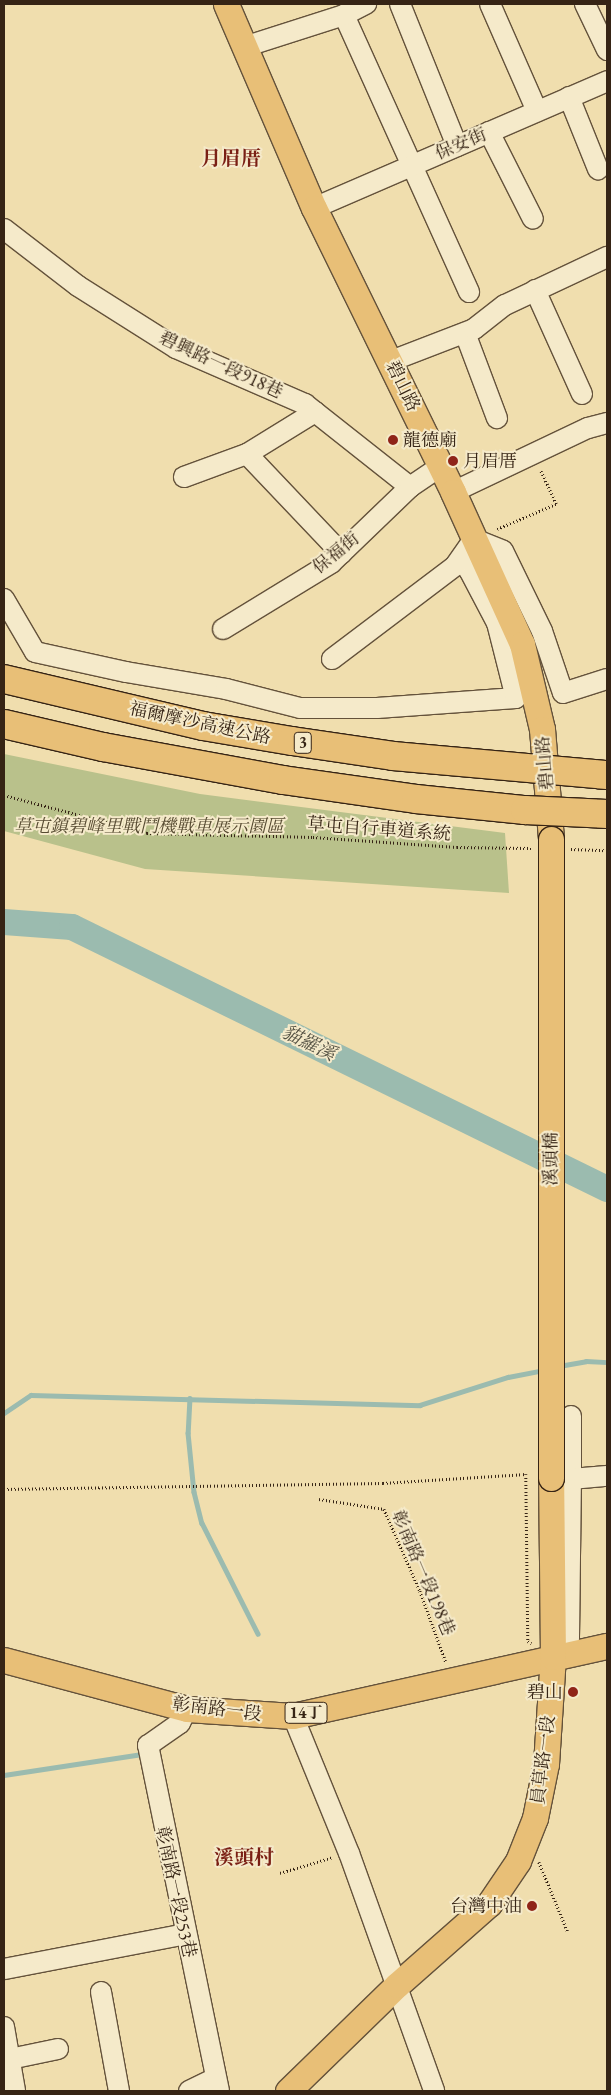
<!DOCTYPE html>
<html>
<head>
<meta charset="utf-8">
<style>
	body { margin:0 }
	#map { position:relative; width:611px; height:2095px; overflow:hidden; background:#f0deae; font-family:"EB Garamond","Noto Serif TC",serif }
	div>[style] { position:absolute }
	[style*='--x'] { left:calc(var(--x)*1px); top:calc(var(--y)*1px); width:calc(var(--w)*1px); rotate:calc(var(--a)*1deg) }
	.green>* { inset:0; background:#b9c18b }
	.stream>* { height:4.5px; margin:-2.25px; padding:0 2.25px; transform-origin:2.25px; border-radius:2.25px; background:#9bbbaf }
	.river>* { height:26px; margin:-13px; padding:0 13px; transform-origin:13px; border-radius:13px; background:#9bbbaf }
	.path>* { height:2.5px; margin-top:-1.25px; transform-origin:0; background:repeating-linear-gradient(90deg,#362415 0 1px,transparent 0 3.5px) }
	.roads { filter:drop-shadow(1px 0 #64523b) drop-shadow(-1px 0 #64523b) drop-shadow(0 1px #64523b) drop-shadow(0 -1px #64523b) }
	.minor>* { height:20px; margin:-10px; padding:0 10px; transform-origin:10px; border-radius:10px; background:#f5eaca }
	.major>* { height:25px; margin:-12.5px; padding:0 12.5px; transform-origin:12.5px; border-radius:12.5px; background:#e8bf77 }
	.bridges { filter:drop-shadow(1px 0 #362415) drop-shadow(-1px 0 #362415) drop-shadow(0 1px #362415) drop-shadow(0 -1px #362415) }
	.major-bridge>* { height:25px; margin:-12.5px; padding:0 12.5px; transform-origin:12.5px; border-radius:12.5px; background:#e8bf77 }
	.highway-bridge>* { height:28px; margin:-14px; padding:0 14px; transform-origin:14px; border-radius:14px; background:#e8bf77 }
	.dots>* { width:14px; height:14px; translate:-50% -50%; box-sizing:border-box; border:2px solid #f5eaca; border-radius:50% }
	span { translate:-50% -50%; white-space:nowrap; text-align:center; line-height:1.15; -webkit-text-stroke:4px #f5eaca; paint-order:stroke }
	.shield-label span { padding:1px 4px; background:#f5eaca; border:1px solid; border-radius:4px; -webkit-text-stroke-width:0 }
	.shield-label { font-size:16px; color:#362415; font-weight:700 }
	.street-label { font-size:18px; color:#362415 }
	.poi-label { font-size:18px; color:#362415 }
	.left { translate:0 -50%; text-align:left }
	.right { translate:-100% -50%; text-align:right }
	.park-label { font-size:18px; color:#574b32; font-style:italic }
	.water-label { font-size:19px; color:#545143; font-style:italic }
	.quarter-label { font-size:20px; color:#7a1f14; font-weight:700 }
	.frame { position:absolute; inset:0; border:5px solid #362415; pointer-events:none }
</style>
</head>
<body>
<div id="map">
	<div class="green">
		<div style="clip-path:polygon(4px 754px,200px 794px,505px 833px,509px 893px,145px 869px,4px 831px)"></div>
	</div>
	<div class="stream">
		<div style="--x:559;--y:1366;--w:27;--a:-10"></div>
		<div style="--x:586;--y:1361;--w:21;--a:3"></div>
		<div style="--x:190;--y:1398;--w:35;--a:93"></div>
		<div style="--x:188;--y:1433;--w:59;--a:84.2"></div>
		<div style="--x:194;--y:1492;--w:32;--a:76"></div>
		<div style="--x:202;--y:1523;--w:124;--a:63.2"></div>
		<div style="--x:4;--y:1413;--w:32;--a:-34"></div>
		<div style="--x:31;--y:1395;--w:389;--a:1.5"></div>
		<div style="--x:420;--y:1405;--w:92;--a:-17.7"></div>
		<div style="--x:508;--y:1377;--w:37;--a:-11"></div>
		<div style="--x:4;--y:1775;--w:141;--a:-8.6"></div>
	</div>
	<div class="river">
		<div style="--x:4;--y:922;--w:68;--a:4.2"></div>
		<div style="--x:72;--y:927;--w:596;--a:26.09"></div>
	</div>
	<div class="path">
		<div style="--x:497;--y:529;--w:64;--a:-23"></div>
		<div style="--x:556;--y:504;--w:38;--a:-115"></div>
		<div style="--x:4;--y:795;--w:148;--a:14.9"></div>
		<div style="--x:147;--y:833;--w:166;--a:1.4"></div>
		<div style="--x:313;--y:837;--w:144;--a:4"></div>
		<div style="--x:457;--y:847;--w:74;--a:0.8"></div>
		<div style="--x:571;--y:849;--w:36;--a:2"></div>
		<div style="--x:4;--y:1489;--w:379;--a:-0.9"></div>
		<div style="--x:383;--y:1483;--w:143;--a:-3.6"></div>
		<div style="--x:526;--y:1474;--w:167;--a:89.3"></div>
		<div style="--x:528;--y:1641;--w:4;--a:34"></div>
		<div style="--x:319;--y:1499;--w:66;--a:8.7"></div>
		<div style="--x:384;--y:1509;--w:90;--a:66.3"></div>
		<div style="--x:420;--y:1591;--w:76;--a:69.9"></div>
		<div style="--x:539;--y:1862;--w:76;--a:67.5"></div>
		<div style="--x:280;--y:1873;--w:55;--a:-16.8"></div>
	</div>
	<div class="roads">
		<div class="minor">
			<div style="--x:400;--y:4;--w:153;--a:68.1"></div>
			<div style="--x:490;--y:4;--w:117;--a:66.3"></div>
			<div style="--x:585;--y:4;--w:51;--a:64.4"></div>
			<div style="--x:344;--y:15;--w:304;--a:65.7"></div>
			<div style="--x:244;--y:47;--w:105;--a:-17.7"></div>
			<div style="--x:344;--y:15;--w:25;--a:-27"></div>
			<div style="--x:569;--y:97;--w:78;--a:68.1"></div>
			<div style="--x:489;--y:132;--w:97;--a:63.2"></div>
			<div style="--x:314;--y:208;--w:319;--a:-23.4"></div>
			<div style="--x:4;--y:229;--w:93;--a:37.6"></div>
			<div style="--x:78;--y:286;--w:116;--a:32.3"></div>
			<div style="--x:176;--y:348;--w:141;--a:23.5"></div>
			<div style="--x:305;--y:404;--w:134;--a:38.3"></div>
			<div style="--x:535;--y:290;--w:114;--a:65.7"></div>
			<div style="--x:465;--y:333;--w:91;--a:69.4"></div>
			<div style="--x:391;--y:361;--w:89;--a:-21.1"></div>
			<div style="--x:474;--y:329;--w:39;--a:-38"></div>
			<div style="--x:505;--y:305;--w:113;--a:-25.2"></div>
			<div style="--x:247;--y:454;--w:137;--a:46.5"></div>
			<div style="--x:184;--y:477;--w:67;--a:-20.1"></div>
			<div style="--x:247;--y:454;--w:80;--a:-31.7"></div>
			<div style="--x:453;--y:492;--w:149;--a:-25.4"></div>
			<div style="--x:588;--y:428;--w:20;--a:-15"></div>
			<div style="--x:474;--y:539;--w:31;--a:22"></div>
			<div style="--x:503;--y:551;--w:89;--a:64"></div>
			<div style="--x:542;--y:631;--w:65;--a:71.3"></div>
			<div style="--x:563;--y:693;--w:46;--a:-17.7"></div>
			<div style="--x:4;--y:599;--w:61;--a:59.7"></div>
			<div style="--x:35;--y:652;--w:93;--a:12.4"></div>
			<div style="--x:126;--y:672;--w:101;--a:9.6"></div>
			<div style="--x:226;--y:689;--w:76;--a:14.4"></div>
			<div style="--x:300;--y:708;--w:77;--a:0"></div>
			<div style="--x:377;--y:708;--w:139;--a:-4.1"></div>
			<div style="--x:516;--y:698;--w:77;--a:-104.2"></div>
			<div style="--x:497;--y:623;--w:60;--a:-117.8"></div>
			<div style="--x:469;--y:570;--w:31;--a:-81"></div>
			<div style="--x:223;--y:629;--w:127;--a:-31.4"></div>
			<div style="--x:331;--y:563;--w:110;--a:-43.9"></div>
			<div style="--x:410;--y:487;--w:37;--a:-34"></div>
			<div style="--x:332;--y:659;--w:154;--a:-37.1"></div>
			<div style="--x:455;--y:566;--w:29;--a:-55"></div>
			<div style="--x:571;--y:1416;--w:63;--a:90"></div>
			<div style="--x:553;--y:1657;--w:25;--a:-50"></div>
			<div style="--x:569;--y:1638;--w:159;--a:-89.3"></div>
			<div style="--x:571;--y:1479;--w:36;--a:-5"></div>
			<div style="--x:187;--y:1709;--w:16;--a:117"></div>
			<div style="--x:180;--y:1723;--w:39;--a:145"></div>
			<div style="--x:148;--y:1745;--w:353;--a:78.4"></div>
			<div style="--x:293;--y:1716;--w:148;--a:67.8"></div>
			<div style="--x:349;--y:1853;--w:253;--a:70.3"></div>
			<div style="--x:4;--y:1969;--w:184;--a:-10.9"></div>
			<div style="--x:101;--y:1992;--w:101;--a:79.7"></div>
			<div style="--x:4;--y:2027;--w:65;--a:80.2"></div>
			<div style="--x:10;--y:2059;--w:49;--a:-11.8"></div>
			<div style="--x:189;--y:2091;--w:28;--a:-26"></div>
		</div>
		<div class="major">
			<div style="--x:226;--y:4;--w:222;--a:66.7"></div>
			<div style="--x:314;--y:208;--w:316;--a:63.9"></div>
			<div style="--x:453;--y:492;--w:167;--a:65.6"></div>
			<div style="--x:522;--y:644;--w:87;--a:76.8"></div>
			<div style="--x:542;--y:729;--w:110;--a:85.3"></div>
			<div style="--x:4;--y:1660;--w:189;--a:15"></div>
			<div style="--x:187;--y:1709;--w:106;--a:3.8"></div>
			<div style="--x:293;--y:1716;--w:322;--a:-12.6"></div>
			<div style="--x:288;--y:2091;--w:152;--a:-44.2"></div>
			<div style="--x:397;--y:1985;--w:123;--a:-41.4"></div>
			<div style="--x:489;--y:1904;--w:52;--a:-56"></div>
			<div style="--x:518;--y:1861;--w:46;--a:-68.4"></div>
			<div style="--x:535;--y:1818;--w:55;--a:-78.5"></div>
			<div style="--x:546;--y:1764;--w:107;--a:-86.3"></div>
			<div style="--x:553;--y:1657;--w:179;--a:-90.6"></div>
		</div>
	</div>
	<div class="bridges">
		<div class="major-bridge">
			<div style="--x:551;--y:839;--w:639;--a:90"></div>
		</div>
		<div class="highway-bridge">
			<div style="--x:4;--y:679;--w:204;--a:13.3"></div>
			<div style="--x:203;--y:726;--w:90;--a:9.6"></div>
			<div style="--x:292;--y:741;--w:102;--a:8.4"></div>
			<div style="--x:393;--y:756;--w:215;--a:5.1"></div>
			<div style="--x:4;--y:724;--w:102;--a:13.1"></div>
			<div style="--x:103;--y:747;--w:183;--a:10.4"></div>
			<div style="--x:283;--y:780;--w:134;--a:8.1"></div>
			<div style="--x:416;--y:799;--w:110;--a:5.8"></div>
			<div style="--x:525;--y:810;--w:82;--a:2.8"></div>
		</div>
	</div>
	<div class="dots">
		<div style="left:393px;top:440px;background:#8f2418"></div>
		<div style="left:453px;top:461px;background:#8f2418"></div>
		<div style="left:573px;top:1692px;background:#8f2418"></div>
		<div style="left:532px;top:1906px;background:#8f2418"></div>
	</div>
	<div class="shield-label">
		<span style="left:303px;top:743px">3</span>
		<span style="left:306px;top:1713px">14丁</span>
	</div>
	<div class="street-label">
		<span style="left:461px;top:144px;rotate:-23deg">保安街</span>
		<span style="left:221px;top:365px;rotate:25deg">碧興路一段918巷</span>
		<span style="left:403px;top:386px;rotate:64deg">碧山路</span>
		<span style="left:336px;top:553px;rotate:-39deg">保福街</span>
		<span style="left:200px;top:723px;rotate:12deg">福爾摩沙高速公路</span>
		<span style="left:545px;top:763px;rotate:-95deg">碧山路</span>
		<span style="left:379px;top:829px;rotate:4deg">草屯自行車道系統</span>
		<span style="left:551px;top:1159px;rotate:-90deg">溪頭橋</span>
		<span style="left:423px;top:1573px;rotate:67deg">彰南路一段198巷</span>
		<span style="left:217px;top:1709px;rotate:7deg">彰南路一段</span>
		<span style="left:543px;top:1760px;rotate:-83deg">員草路一段</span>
		<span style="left:176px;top:1892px;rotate:78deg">彰南路一段253巷</span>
	</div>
	<div class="poi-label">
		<span class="left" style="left:403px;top:440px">龍德廟</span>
		<span class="left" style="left:463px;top:461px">月眉厝</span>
		<span class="right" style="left:563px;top:1692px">碧山</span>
		<span class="right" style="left:522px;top:1906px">台灣中油</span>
	</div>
	<div class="park-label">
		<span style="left:149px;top:826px">草屯鎮碧峰里戰鬥機戰車展示園區</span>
	</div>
	<div class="water-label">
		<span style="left:309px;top:1043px;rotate:26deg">貓羅溪</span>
	</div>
	<div class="quarter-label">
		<span style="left:231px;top:158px">月眉厝</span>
		<span style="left:244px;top:1857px">溪頭村</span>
	</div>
	<div class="frame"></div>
</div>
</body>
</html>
